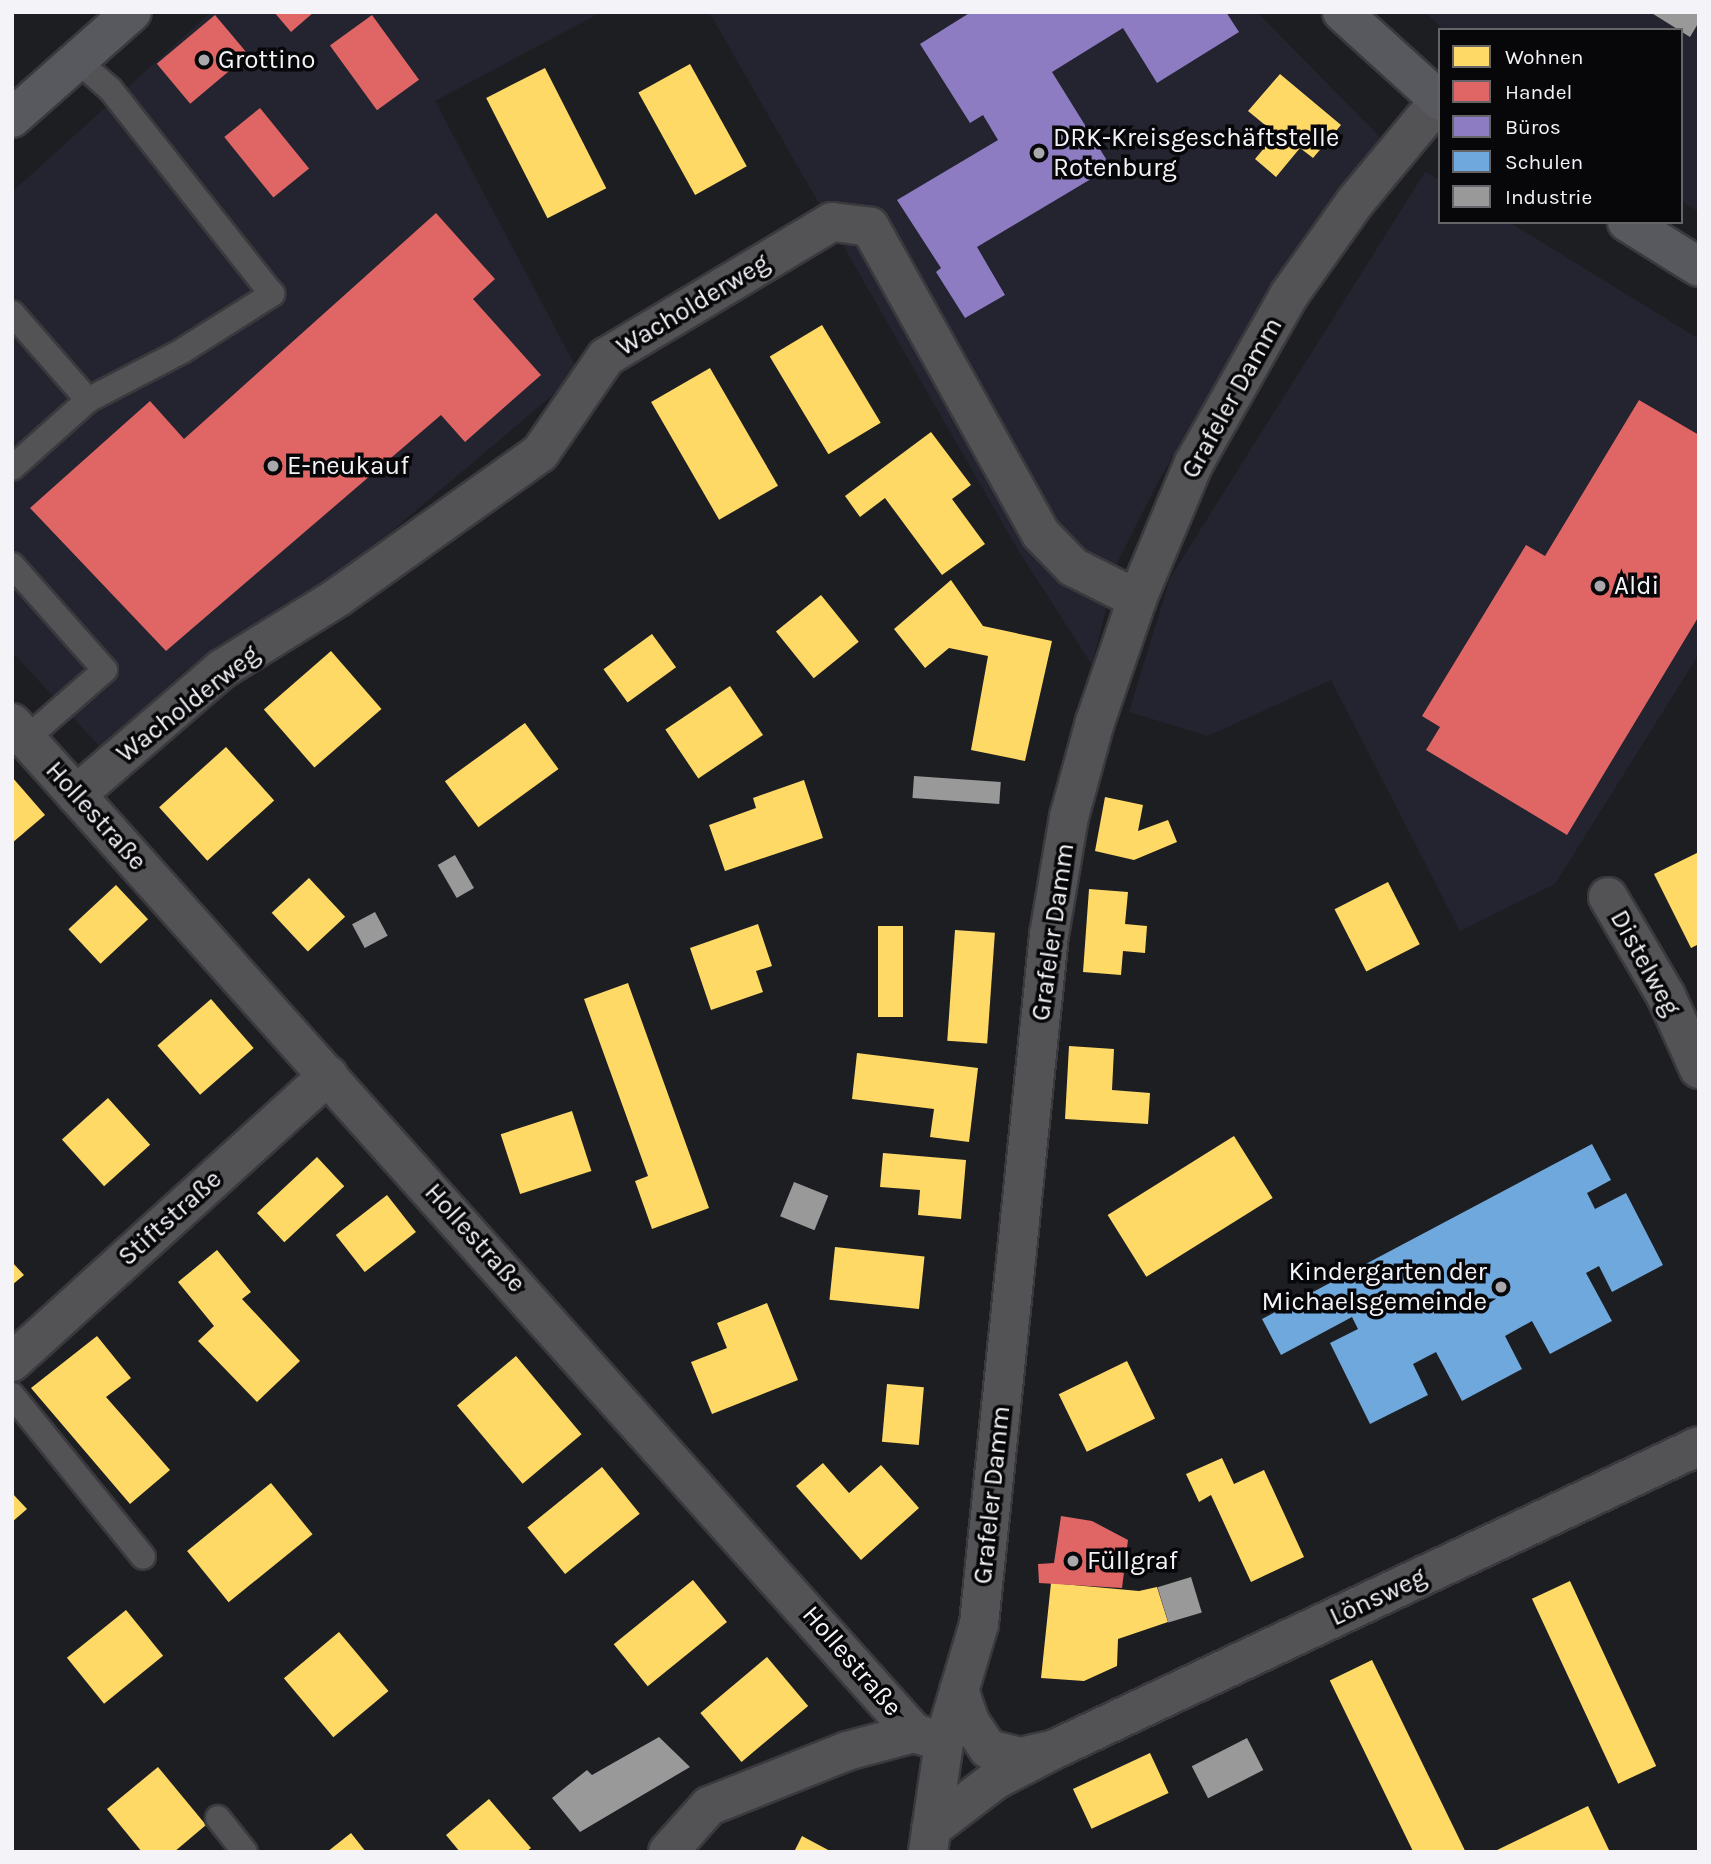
<!DOCTYPE html>
<html>
<head>
<meta charset="utf-8">
<style>
	body { margin:0 }
	#map { position:relative; width:1711px; height:1864px; overflow:hidden; background:#1d1e22; font-family:Karla,sans-serif }
	div>[style] { position:absolute }
	[style*='--x'] { left:calc(var(--x)*1px); top:calc(var(--y)*1px); width:calc(var(--w)*1px); rotate:calc(var(--a)*1deg) }
	.built>* { inset:0; background:#23242f }
	.homes>* { inset:0; background:#ffd966; transform-origin:0 0 }
	.shops>* { inset:0; background:#e06666; transform-origin:0 0 }
	.offices>* { inset:0; background:#8e7cc3 }
	.schools>* { inset:0; background:#6fa8dc }
	.industry>* { inset:0; background:#999; transform-origin:0 0 }
	.roads { filter:drop-shadow(2px 0 #3a3a3e) drop-shadow(-2px 0 #3a3a3e) drop-shadow(0 2px #3a3a3e) drop-shadow(0 -2px #3a3a3e) }
	.lane>* { height:24px; margin:-12px; padding:0 12px; transform-origin:12px; border-radius:12px; background:#535356 }
	.street>* { height:38px; margin:-19px; padding:0 19px; transform-origin:19px; border-radius:19px; background:#535356 }
	.primary>* { height:38px; margin:-19px; padding:0 19px; transform-origin:19px; border-radius:19px; background:#58595f }
	.dots>* { width:19px; height:19px; translate:-50% -50%; box-sizing:border-box; border:4px solid #07070a; border-radius:50% }
	span { translate:-50% -50%; white-space:nowrap; text-align:center; line-height:1.15; -webkit-text-stroke:7px #07070a; paint-order:stroke }
	.poi-label { font-size:26px; color:#f3f3f8 }
	.left { translate:0 -50%; text-align:left }
	.right { translate:-100% -50%; text-align:right }
	.street-label { font-size:26px; color:#f3f3f8 }
	.frame { position:absolute; inset:0; border:14px solid #f3f3f8; pointer-events:none }
	.legend { position:absolute; left:1438px; top:28px; width:245px; height:196px; box-sizing:border-box; background:#07070a; border:2px solid #656569; margin:0; padding:9px 12px; list-style:none; font-size:21px; color:#f3f3f8 }
	.legend li { display:flex; align-items:center; gap:14px; height:35px }
	.legend b { width:35px; border:2px solid #656569 }
</style>
</head>
<body>
<div id="map">
	<div class="built">
		<div style="clip-path:polygon(211px 12px,602px 12px,435px 101px,579px 373px,350px 566px,183px 672px,102px 749px,12px 652px,12px 192px)"></div>
		<div style="clip-path:polygon(709px 12px,1257px 12px,1384px 141px,1262px 308px,1159px 480px,1118px 561px,1092px 665px,1018px 550px)"></div>
		<div style="clip-path:polygon(1425px 12px,1699px 12px,1699px 212px,1681px 201px,1681px 30px,1444px 30px)"></div>
		<div style="clip-path:polygon(1425px 172px,1440px 180px,1440px 222px,1509px 222px,1699px 339px,1699px 654px,1555px 884px,1460px 931px,1331px 680px,1208px 736px,1129px 712px,1170px 578px)"></div>
	</div>
	<div class="homes">
		<div style="left:690px;top:64px;width:117px;height:59px;rotate:61deg"></div>
		<div style="left:545px;top:68px;width:135px;height:66px;rotate:63deg"></div>
		<div style="clip-path:polygon(1280px 74px,1341px 125px,1313px 158px,1300px 148px,1276px 177px,1255px 159px,1276px 134px,1248px 111px)"></div>
		<div style="left:822px;top:325px;width:114px;height:61px;rotate:59deg"></div>
		<div style="left:710px;top:368px;width:136px;height:68px;rotate:60deg"></div>
		<div style="clip-path:polygon(931px 432px,971px 485px,952px 499px,985px 544px,942px 575px,885px 498px,860px 517px,845px 496px)"></div>
		<div style="clip-path:polygon(951px 580px,983px 626px,1052px 641px,1025px 761px,971px 750px,988px 656px,949px 648px,925px 668px,894px 629px)"></div>
		<div style="left:821px;top:595px;width:60px;height:58px;rotate:51deg"></div>
		<div style="left:652px;top:634px;width:41px;height:60px;rotate:54deg"></div>
		<div style="left:331px;top:651px;width:77px;height:89px;rotate:49deg"></div>
		<div style="left:730px;top:686px;width:59px;height:78px;rotate:56deg"></div>
		<div style="left:525px;top:723px;width:57px;height:99px;rotate:54deg"></div>
		<div style="left:226px;top:747px;width:72px;height:90px;rotate:48deg"></div>
		<div style="clip-path:polygon(12px 777px,45px 815px,12px 843px)"></div>
		<div style="clip-path:polygon(804px 780px,823px 838px,725px 871px,709px 825px,756px 808px,753px 798px)"></div>
		<div style="clip-path:polygon(1105px 797px,1143px 805px,1138px 831px,1168px 820px,1177px 842px,1134px 860px,1095px 851px)"></div>
		<div style="clip-path:polygon(1699px 852px,1699px 944px,1691px 948px,1654px 874px)"></div>
		<div style="left:309px;top:878px;width:53px;height:51px;rotate:47deg"></div>
		<div style="left:1388px;top:882px;width:70px;height:60px;rotate:63deg"></div>
		<div style="left:116px;top:885px;width:47px;height:65px;rotate:47deg"></div>
		<div style="clip-path:polygon(1089px 889px,1128px 892px,1125px 924px,1147px 926px,1145px 953px,1123px 951px,1121px 975px,1083px 972px)"></div>
		<div style="clip-path:polygon(758px 924px,772px 966px,756px 971px,763px 992px,711px 1010px,690px 948px)"></div>
		<div style="left:878px;top:926px;width:25px;height:91px"></div>
		<div style="left:955px;top:930px;width:40px;height:111px;rotate:4deg"></div>
		<div style="clip-path:polygon(628px 983px,709px 1208px,652px 1229px,635px 1181px,648px 1176px,584px 999px)"></div>
		<div style="left:211px;top:999px;width:65px;height:71px;rotate:49deg"></div>
		<div style="clip-path:polygon(1069px 1046px,1114px 1049px,1112px 1090px,1150px 1093px,1148px 1124px,1065px 1119px)"></div>
		<div style="clip-path:polygon(857px 1053px,978px 1068px,969px 1142px,930px 1137px,934px 1109px,852px 1099px)"></div>
		<div style="left:108px;top:1098px;width:63px;height:62px;rotate:48deg"></div>
		<div style="left:572px;top:1111px;width:63px;height:75px;rotate:72deg"></div>
		<div style="left:1234px;top:1136px;width:73px;height:149px;rotate:58deg"></div>
		<div style="clip-path:polygon(883px 1153px,966px 1160px,961px 1219px,918px 1215px,920px 1190px,880px 1187px)"></div>
		<div style="left:317px;top:1157px;width:40px;height:82px;rotate:47deg"></div>
		<div style="left:387px;top:1195px;width:47px;height:65px;rotate:52deg"></div>
		<div style="left:835px;top:1247px;width:90px;height:53px;rotate:6deg"></div>
		<div style="clip-path:polygon(217px 1250px,251px 1292px,242px 1299px,300px 1361px,257px 1402px,198px 1341px,214px 1326px,178px 1282px)"></div>
		<div style="clip-path:polygon(12px 1262px,24px 1275px,12px 1285px)"></div>
		<div style="clip-path:polygon(767px 1303px,798px 1380px,712px 1414px,691px 1362px,727px 1348px,717px 1323px)"></div>
		<div style="clip-path:polygon(97px 1336px,131px 1378px,106px 1397px,170px 1470px,130px 1504px,31px 1388px)"></div>
		<div style="left:516px;top:1356px;width:102px;height:77px;rotate:50deg"></div>
		<div style="left:1127px;top:1361px;width:64px;height:76px;rotate:64deg"></div>
		<div style="left:887px;top:1384px;width:37px;height:58px;rotate:5deg"></div>
		<div style="clip-path:polygon(1222px 1458px,1234px 1484px,1264px 1470px,1304px 1557px,1251px 1582px,1211px 1495px,1199px 1502px,1186px 1474px)"></div>
		<div style="clip-path:polygon(823px 1463px,849px 1493px,881px 1465px,919px 1508px,861px 1560px,796px 1486px)"></div>
		<div style="left:602px;top:1467px;width:60px;height:96px;rotate:51deg"></div>
		<div style="left:271px;top:1483px;width:66px;height:108px;rotate:51deg"></div>
		<div style="clip-path:polygon(12px 1493px,27px 1509px,12px 1522px)"></div>
		<div style="left:693px;top:1580px;width:54px;height:102px;rotate:51deg"></div>
		<div style="left:1570px;top:1581px;width:204px;height:42px;rotate:65deg"></div>
		<div style="clip-path:polygon(1051px 1583px,1139px 1591px,1157px 1587px,1168px 1622px,1118px 1639px,1117px 1666px,1084px 1681px,1041px 1678px)"></div>
		<div style="left:126px;top:1610px;width:59px;height:76px;rotate:51deg"></div>
		<div style="left:339px;top:1632px;width:77px;height:72px;rotate:50deg"></div>
		<div style="left:767px;top:1657px;width:64px;height:87px;rotate:50deg"></div>
		<div style="left:1372px;top:1660px;width:214px;height:47px;rotate:64deg"></div>
		<div style="left:1150px;top:1753px;width:44px;height:85px;rotate:65deg"></div>
		<div style="clip-path:polygon(158px 1767px,206px 1825px,174px 1852px,142px 1852px,107px 1809px)"></div>
		<div style="clip-path:polygon(489px 1799px,531px 1848px,526px 1852px,460px 1852px,446px 1835px)"></div>
		<div style="clip-path:polygon(1588px 1806px,1609px 1850px,1493px 1852px)"></div>
		<div style="clip-path:polygon(351px 1833px,366px 1852px,327px 1852px)"></div>
		<div style="clip-path:polygon(802px 1836px,832px 1852px,794px 1852px)"></div>
	</div>
	<div class="shops">
		<div style="clip-path:polygon(274px 12px,314px 12px,291px 32px)"></div>
		<div style="left:215px;top:15px;width:52px;height:76px;rotate:50deg"></div>
		<div style="left:372px;top:15px;width:80px;height:52px;rotate:54deg"></div>
		<div style="left:260px;top:108px;width:78px;height:46px;rotate:51deg"></div>
		<div style="clip-path:polygon(436px 213px,495px 279px,473px 299px,541px 375px,465px 442px,441px 415px,166px 651px,30px 508px,150px 401px,184px 439px)"></div>
		<div style="clip-path:polygon(1639px 400px,1699px 435px,1699px 616px,1567px 835px,1426px 750px,1440px 727px,1422px 716px,1526px 545px,1545px 556px)"></div>
		<div style="clip-path:polygon(1061px 1516px,1092px 1521px,1128px 1540px,1122px 1588px,1039px 1583px,1038px 1564px,1054px 1563px)"></div>
	</div>
	<div class="offices">
		<div style="clip-path:polygon(971px 12px,1226px 12px,1239px 32px,1157px 83px,1123px 28px,1052px 72px,1111px 167px,977px 247px,1005px 295px,965px 318px,936px 272px,941px 268px,897px 200px,998px 140px,983px 115px,970px 123px,920px 44px)"></div>
	</div>
	<div class="schools">
		<div style="clip-path:polygon(1592px 1144px,1611px 1180px,1587px 1193px,1595px 1209px,1626px 1193px,1663px 1265px,1612px 1292px,1599px 1266px,1586px 1273px,1612px 1321px,1550px 1354px,1532px 1321px,1505px 1336px,1522px 1369px,1462px 1401px,1436px 1352px,1413px 1364px,1428px 1395px,1370px 1424px,1330px 1343px,1358px 1329px,1352px 1317px,1281px 1355px,1262px 1319px)"></div>
	</div>
	<div class="industry">
		<div style="clip-path:polygon(1650px 12px,1699px 12px,1699px 22px,1690px 37px)"></div>
		<div style="left:914px;top:776px;width:87px;height:22px;rotate:4deg"></div>
		<div style="left:455px;top:855px;width:38px;height:20px;rotate:60deg"></div>
		<div style="left:375px;top:912px;width:27px;height:26px;rotate:62deg"></div>
		<div style="left:794px;top:1182px;width:37px;height:37px;rotate:22deg"></div>
		<div style="left:1191px;top:1577px;width:37px;height:35px;rotate:73deg"></div>
		<div style="clip-path:polygon(659px 1737px,690px 1767px,580px 1832px,552px 1798px,587px 1770px,592px 1775px)"></div>
		<div style="left:1247px;top:1738px;width:36px;height:62px;rotate:63deg"></div>
	</div>
	<div class="roads">
		<div class="lane">
			<div style="--x:12;--y:313;--w:116;--a:48.9"></div>
			<div style="--x:12;--y:468;--w:102;--a:-41.8"></div>
			<div style="--x:88;--y:400;--w:106;--a:-27.5"></div>
			<div style="--x:182;--y:351;--w:107;--a:-32.3"></div>
			<div style="--x:272;--y:294;--w:261;--a:-128.3"></div>
			<div style="--x:110;--y:89;--w:43;--a:-138.8"></div>
			<div style="--x:12;--y:565;--w:140;--a:48.5"></div>
			<div style="--x:105;--y:670;--w:105;--a:138.9"></div>
			<div style="--x:12;--y:1395;--w:208;--a:51"></div>
			<div style="--x:218;--y:1818;--w:43;--a:51.5"></div>
		</div>
		<div class="street">
			<div style="--x:12;--y:723;--w:1354;--a:48.23"></div>
			<div style="--x:914;--y:1733;--w:31;--a:17"></div>
			<div style="--x:76;--y:795;--w:193;--a:-40.8"></div>
			<div style="--x:222;--y:669;--w:137;--a:-31.8"></div>
			<div style="--x:338;--y:597;--w:248;--a:-35.5"></div>
			<div style="--x:540;--y:453;--w:116;--a:-55.5"></div>
			<div style="--x:606;--y:357;--w:263;--a:-30.9"></div>
			<div style="--x:832;--y:222;--w:38;--a:7"></div>
			<div style="--x:870;--y:227;--w:351;--a:60.9"></div>
			<div style="--x:1041;--y:534;--w:46;--a:45.9"></div>
			<div style="--x:1073;--y:567;--w:72;--a:26.6"></div>
			<div style="--x:1608;--y:897;--w:115;--a:59.6"></div>
			<div style="--x:1666;--y:996;--w:80;--a:65.7"></div>
			<div style="--x:12;--y:1362;--w:427;--a:-42.2"></div>
			<div style="--x:959;--y:1690;--w:34;--a:71"></div>
			<div style="--x:970;--y:1722;--w:32;--a:56"></div>
			<div style="--x:988;--y:1749;--w:33;--a:14"></div>
			<div style="--x:1020;--y:1757;--w:26;--a:-13"></div>
			<div style="--x:931;--y:1829;--w:81;--a:-37.4"></div>
			<div style="--x:995;--y:1780;--w:70;--a:-27.3"></div>
			<div style="--x:1057;--y:1748;--w:709;--a:-25.19"></div>
			<div style="--x:668;--y:1852;--w:62;--a:-48.3"></div>
			<div style="--x:709;--y:1806;--w:149;--a:-21.7"></div>
			<div style="--x:847;--y:1751;--w:69;--a:-15"></div>
			<div style="--x:928;--y:1852;--w:111;--a:-81.7"></div>
			<div style="--x:944;--y:1742;--w:123;--a:-73.5"></div>
			<div style="--x:979;--y:1624;--w:693;--a:-84.2"></div>
			<div style="--x:1049;--y:935;--w:120;--a:-80.4"></div>
			<div style="--x:1069;--y:817;--w:98;--a:-74.7"></div>
			<div style="--x:1095;--y:722;--w:130;--a:-71.1"></div>
			<div style="--x:1137;--y:599;--w:147;--a:-67.3"></div>
			<div style="--x:1194;--y:463;--w:193;--a:-60.5"></div>
			<div style="--x:1289;--y:295;--w:114;--a:-54.6"></div>
			<div style="--x:1355;--y:202;--w:131;--a:-50.3"></div>
		</div>
		<div class="primary">
			<div style="--x:1342;--y:12;--w:132;--a:42.2"></div>
			<div style="--x:12;--y:118;--w:160;--a:-41.5"></div>
			<div style="--x:1627;--y:222;--w:85;--a:32"></div>
		</div>
	</div>
	<div class="dots">
		<div style="left:204px;top:60px;background:#a8a8ad"></div>
		<div style="left:1039px;top:153px;background:#a8a8ad"></div>
		<div style="left:273px;top:466px;background:#a8a8ad"></div>
		<div style="left:1600px;top:586px;background:#a8a8ad"></div>
		<div style="left:1501px;top:1287px;background:#a8a8ad"></div>
		<div style="left:1073px;top:1561px;background:#a8a8ad"></div>
	</div>
	<div class="poi-label">
		<span class="left" style="left:218px;top:60px">Grottino</span>
		<span class="left" style="left:1053px;top:153px">DRK-Kreisgeschäftstelle<br>Rotenburg</span>
		<span class="left" style="left:287px;top:466px">E-neukauf</span>
		<span class="left" style="left:1614px;top:586px">Aldi</span>
		<span class="right" style="left:1487px;top:1287px">Kindergarten der<br>Michaelsgemeinde</span>
		<span class="left" style="left:1087px;top:1561px">Füllgraf</span>
	</div>
	<div class="street-label">
		<span style="left:693px;top:305px;rotate:-31deg">Wacholderweg</span>
		<span style="left:1232px;top:398px;rotate:-61deg">Grafeler Damm</span>
		<span style="left:188px;top:704px;rotate:-38deg">Wacholderweg</span>
		<span style="left:96px;top:816px;rotate:48deg">Hollestraße</span>
		<span style="left:1053px;top:932px;rotate:-82deg">Grafeler Damm</span>
		<span style="left:1645px;top:963px;rotate:61deg">Distelweg</span>
		<span style="left:170px;top:1218px;rotate:-42deg">Stiftstraße</span>
		<span style="left:475px;top:1238px;rotate:48deg">Hollestraße</span>
		<span style="left:992px;top:1495px;rotate:-84deg">Grafeler Damm</span>
		<span style="left:1378px;top:1597px;rotate:-25deg">Lönsweg</span>
		<span style="left:852px;top:1661px;rotate:49deg">Hollestraße</span>
	</div>
	<div class="frame"></div>
	<ul class="legend">
	<li><b style="height:19px;background:#ffd966"></b>Wohnen</li>
	<li><b style="height:19px;background:#e06666"></b>Handel</li>
	<li><b style="height:19px;background:#8e7cc3"></b>Büros</li>
	<li><b style="height:19px;background:#6fa8dc"></b>Schulen</li>
	<li><b style="height:19px;background:#999"></b>Industrie</li>
	</ul>
</div>
</body>
</html>
